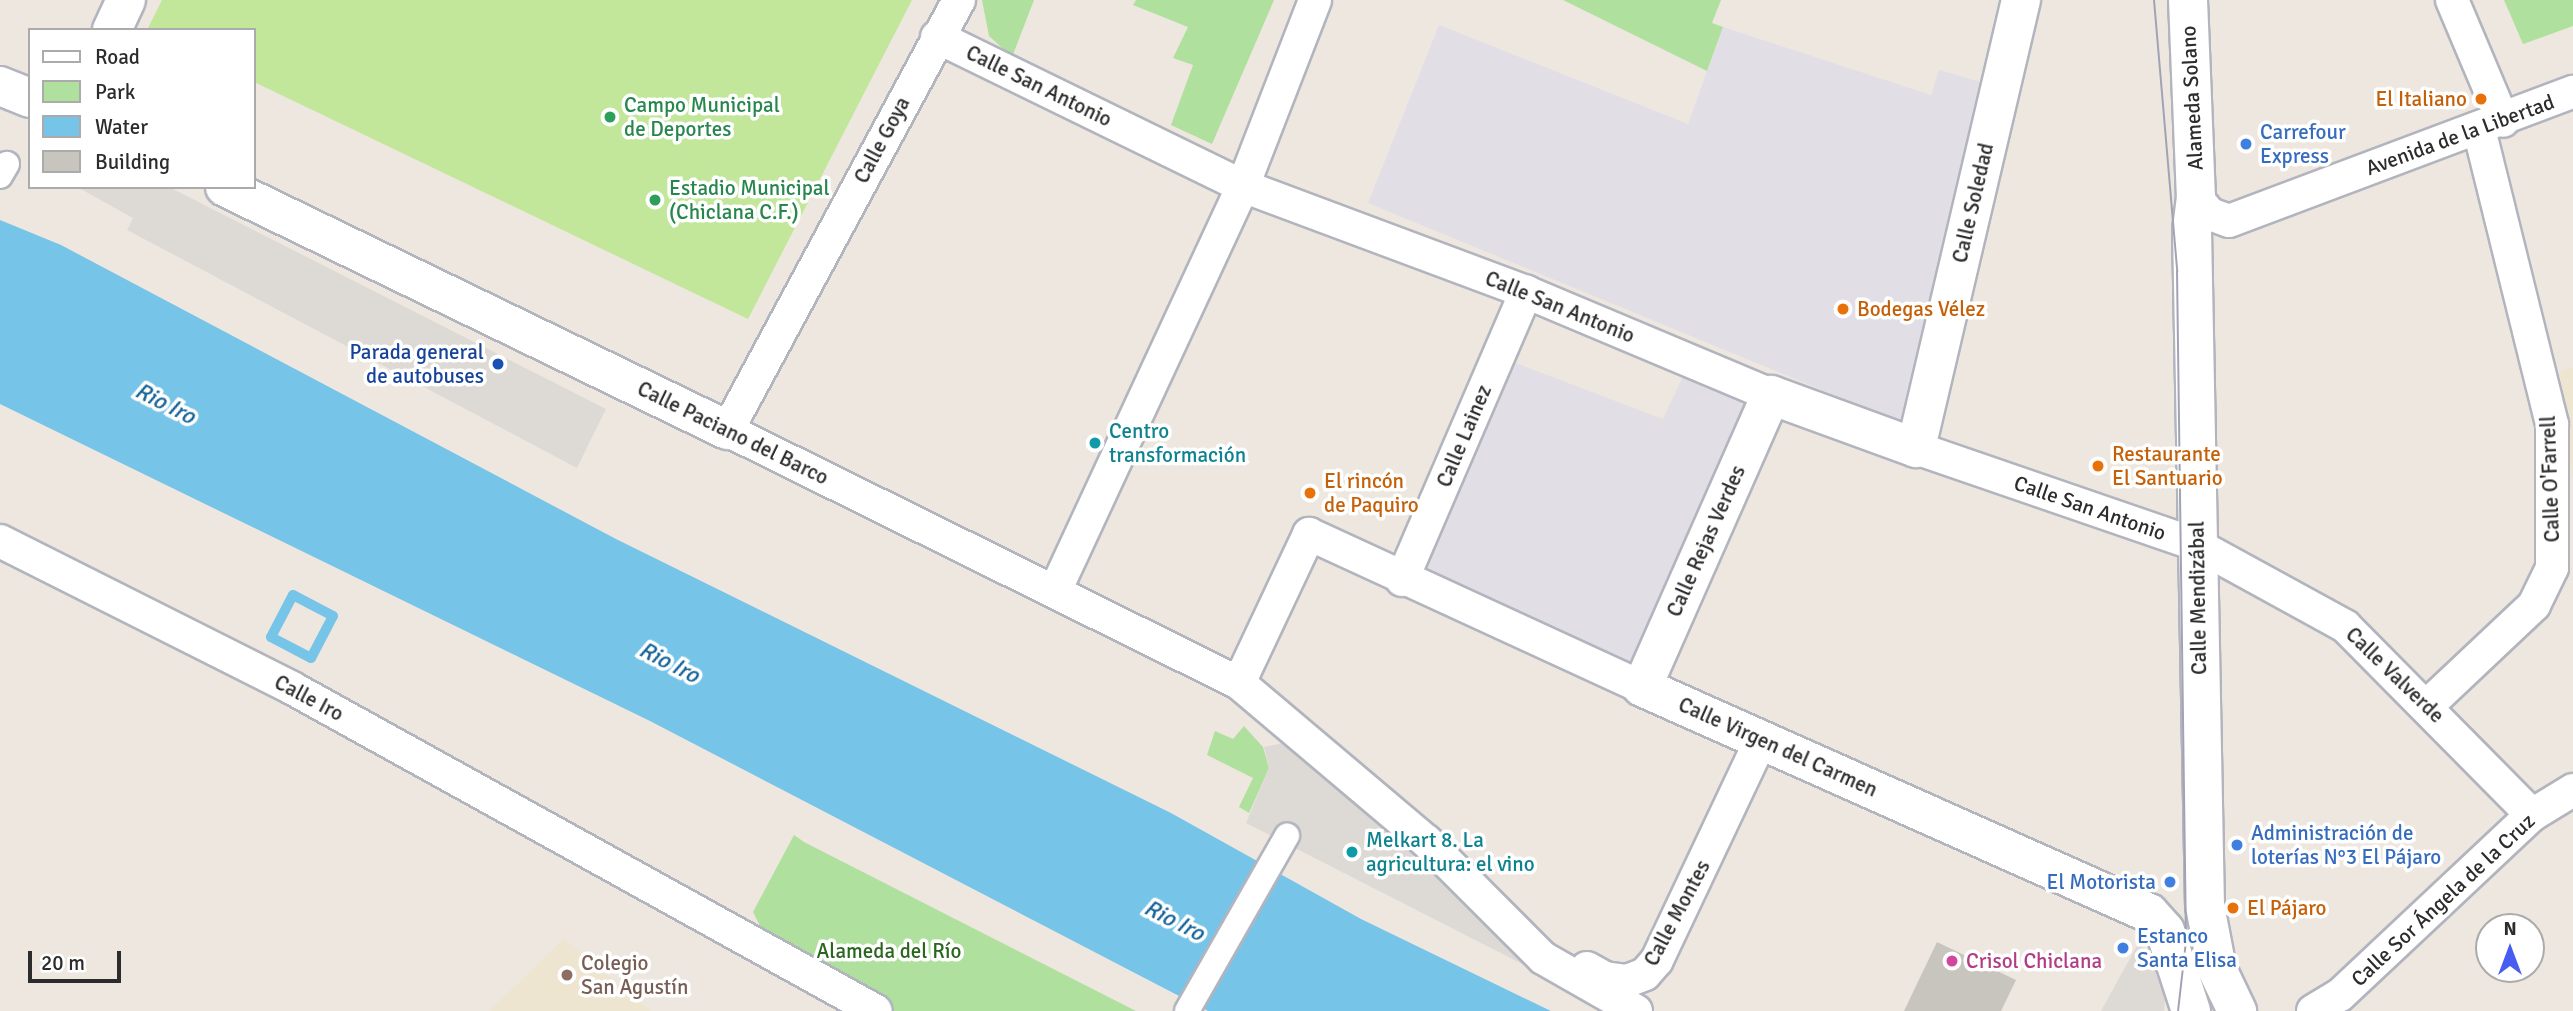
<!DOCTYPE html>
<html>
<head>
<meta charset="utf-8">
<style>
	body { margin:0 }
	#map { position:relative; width:2573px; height:1011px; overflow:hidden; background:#ede7df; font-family:Signika,sans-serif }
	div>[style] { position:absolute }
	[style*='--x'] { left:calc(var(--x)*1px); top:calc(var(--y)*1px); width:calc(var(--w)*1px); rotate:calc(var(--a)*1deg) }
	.industrial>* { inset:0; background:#e1dfe5 }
	.education>* { inset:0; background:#ede5cf }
	.green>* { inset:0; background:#b0e09e }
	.pitch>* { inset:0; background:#c2e79a }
	.plaza>* { inset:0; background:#dddad5 }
	.water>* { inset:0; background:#77c4e9 }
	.stream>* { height:10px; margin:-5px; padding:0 5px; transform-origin:5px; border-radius:5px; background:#77c4e9 }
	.building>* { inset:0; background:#c8c4be }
	.roads { filter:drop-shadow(2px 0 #b2b4be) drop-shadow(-2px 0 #b2b4be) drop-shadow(0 2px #b2b4be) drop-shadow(0 -2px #b2b4be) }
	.pedestrian>* { height:24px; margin:-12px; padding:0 12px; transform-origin:12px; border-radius:12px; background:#fff }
	.minor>* { height:32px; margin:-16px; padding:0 16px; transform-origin:16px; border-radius:16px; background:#fff }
	.tertiary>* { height:38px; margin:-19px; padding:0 19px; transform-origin:19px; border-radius:19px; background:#fff }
	.secondary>* { height:38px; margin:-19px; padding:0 19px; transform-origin:19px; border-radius:19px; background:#fff }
	.tram>* { height:2px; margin:-1px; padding:0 1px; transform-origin:1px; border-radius:1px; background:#a1a3b5 }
	.dots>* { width:19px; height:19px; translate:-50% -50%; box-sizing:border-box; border:4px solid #fff; border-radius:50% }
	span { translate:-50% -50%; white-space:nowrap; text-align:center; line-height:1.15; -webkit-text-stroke:7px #fff; paint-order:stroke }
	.street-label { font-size:21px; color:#2c2c2c }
	.food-label { font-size:21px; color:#c56008 }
	.right { translate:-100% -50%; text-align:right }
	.left { translate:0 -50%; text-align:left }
	.leisure-label { font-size:21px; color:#27864d }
	.shop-label { font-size:21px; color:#366cbe }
	.transit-label { font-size:21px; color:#164399 }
	.culture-label { font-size:21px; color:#0d838f }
	.park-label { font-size:21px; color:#29661e }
	.hotel-label { font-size:21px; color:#b23c85 }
	.education-label { font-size:21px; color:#785e54 }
	.water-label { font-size:23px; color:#146297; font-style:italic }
	.legend { position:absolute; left:28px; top:28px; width:228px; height:161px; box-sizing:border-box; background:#fff; border:2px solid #ababab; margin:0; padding:9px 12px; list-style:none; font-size:21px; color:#2c2c2c }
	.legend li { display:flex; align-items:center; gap:14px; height:35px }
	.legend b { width:35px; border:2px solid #ababab }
	.north { position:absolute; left:2475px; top:913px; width:70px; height:70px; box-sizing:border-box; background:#fff; border:2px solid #ababab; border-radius:50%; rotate:0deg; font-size:19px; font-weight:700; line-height:28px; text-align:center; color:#2c2c2c }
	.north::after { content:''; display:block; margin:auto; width:24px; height:32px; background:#475cf1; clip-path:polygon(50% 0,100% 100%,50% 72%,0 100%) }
	.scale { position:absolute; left:28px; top:951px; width:93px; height:32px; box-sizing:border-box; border:4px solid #2c2c2c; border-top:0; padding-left:9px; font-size:21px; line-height:24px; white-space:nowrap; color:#2c2c2c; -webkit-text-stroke:5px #fff; paint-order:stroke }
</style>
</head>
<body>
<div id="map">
	<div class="industrial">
		<div style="clip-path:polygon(1439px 25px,1688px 124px,1723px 27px,1931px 95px,1939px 70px,1991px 85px,1909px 426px,1368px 203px)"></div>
		<div style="clip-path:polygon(1513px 362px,1663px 419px,1686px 370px,1758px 402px,1638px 675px,1418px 570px)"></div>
	</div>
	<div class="education">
		<div style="clip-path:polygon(2573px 368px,2573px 476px,2572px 477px,2560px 371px)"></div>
		<div style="clip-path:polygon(564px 939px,651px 1011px,489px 1011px)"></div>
	</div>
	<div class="green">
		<div style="clip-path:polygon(982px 0,1034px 0,1012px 57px,989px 36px)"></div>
		<div style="clip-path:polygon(1136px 0,1274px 0,1212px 144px,1171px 125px,1193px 65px,1173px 58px,1188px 27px,1133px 5px)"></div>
		<div style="clip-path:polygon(1563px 0,1721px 0,1712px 23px,1723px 27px,1707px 71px)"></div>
		<div style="clip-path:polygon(2504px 0,2573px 0,2573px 26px,2523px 44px)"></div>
		<div style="clip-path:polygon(1244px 726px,1263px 747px,1269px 768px,1249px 813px,1239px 807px,1253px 778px,1207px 755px,1215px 731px,1233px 739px)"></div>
		<div style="clip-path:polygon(794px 835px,804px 842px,1136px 1011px,876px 1011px,763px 932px,753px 912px)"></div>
	</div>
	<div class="pitch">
		<div style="clip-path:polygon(162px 0,912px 0,748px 319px,254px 82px,254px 30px,147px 30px)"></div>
	</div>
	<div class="plaza">
		<div style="clip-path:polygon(77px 187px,169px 187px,606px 409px,577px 468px,127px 230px,133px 218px)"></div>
		<div style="clip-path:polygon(1305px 738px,1536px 971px,1246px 823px,1269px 768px,1264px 747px)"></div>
		<div style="clip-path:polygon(2139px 942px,2167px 980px,2164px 1011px,2101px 1011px)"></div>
	</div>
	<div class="water">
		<div style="clip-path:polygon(0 220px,61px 245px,616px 539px,1171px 813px,1361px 919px,1551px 1011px,1208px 1011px,650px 721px,0 404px)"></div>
	</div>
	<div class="stream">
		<div style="--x:293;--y:595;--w:45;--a:27.7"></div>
		<div style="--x:333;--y:616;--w:47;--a:117.6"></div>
		<div style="--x:311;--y:658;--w:45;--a:-152.3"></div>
		<div style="--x:271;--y:637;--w:47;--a:-62.4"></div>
	</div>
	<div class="building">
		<div style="clip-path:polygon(1937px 942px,2016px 980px,2001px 1011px,1904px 1011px)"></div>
	</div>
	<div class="roads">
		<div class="pedestrian">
			<div style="--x:0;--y:176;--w:14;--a:-60"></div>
			<div style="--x:1187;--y:1011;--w:202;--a:-60.3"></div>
		</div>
		<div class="minor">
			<div style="--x:959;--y:0;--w:489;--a:118.3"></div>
			<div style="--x:727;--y:430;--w:571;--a:26.3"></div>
			<div style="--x:1239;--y:683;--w:245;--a:40.2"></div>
			<div style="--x:1426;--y:841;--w:165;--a:45"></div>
			<div style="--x:1543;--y:958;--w:107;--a:29.7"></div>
			<div style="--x:2452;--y:0;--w:131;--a:67.1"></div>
			<div style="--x:937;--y:37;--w:340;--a:26"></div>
			<div style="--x:1243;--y:186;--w:302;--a:20.5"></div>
			<div style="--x:1526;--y:292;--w:266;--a:22.8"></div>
			<div style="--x:2196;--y:197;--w:22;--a:51"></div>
			<div style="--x:2210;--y:214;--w:20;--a:20"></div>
			<div style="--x:2229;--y:221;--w:367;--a:-20.6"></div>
			<div style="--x:1916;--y:448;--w:297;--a:19"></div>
			<div style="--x:2197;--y:545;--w:169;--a:28.7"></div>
			<div style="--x:2345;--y:626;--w:266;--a:45.3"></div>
			<div style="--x:0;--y:541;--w:327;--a:26.7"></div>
			<div style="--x:292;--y:688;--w:667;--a:28.95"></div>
			<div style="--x:1402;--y:580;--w:314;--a:-66.7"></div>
			<div style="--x:1055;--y:591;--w:447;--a:-65.1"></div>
			<div style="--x:1243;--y:186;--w:199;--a:-68.8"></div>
			<div style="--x:1239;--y:683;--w:165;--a:-64.8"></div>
			<div style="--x:1309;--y:534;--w:366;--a:24.7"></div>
			<div style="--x:2428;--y:705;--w:146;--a:-43.3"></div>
			<div style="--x:2534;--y:605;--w:41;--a:-64.1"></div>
			<div style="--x:2552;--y:568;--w:144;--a:-90"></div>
			<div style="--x:2552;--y:424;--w:305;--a:-103.9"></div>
			<div style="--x:1587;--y:968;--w:21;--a:29"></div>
			<div style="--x:1605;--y:978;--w:22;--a:8"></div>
			<div style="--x:1627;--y:981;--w:19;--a:-21"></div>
			<div style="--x:1645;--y:974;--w:18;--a:-49"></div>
			<div style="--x:1657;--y:960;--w:243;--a:-64.7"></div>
			<div style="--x:2313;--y:1011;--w:31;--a:-31"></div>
			<div style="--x:2340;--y:995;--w:263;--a:-43.2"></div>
			<div style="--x:2532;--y:815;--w:48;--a:-31.4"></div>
		</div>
		<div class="tertiary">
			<div style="--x:2021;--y:0;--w:460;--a:103.2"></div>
			<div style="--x:1916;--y:448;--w:154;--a:-159.9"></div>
			<div style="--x:1771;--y:395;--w:319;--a:113.8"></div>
			<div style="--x:1642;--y:687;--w:555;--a:24.03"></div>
			<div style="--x:2149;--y:913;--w:24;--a:48"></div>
			<div style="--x:2165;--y:931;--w:84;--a:72"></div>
			<div style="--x:112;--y:30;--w:33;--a:-65"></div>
			<div style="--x:0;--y:86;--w:32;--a:22"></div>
			<div style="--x:225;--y:187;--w:558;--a:25.83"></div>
		</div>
		<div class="secondary">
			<div style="--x:2188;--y:0;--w:197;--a:87.7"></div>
			<div style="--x:2196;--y:197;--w:33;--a:97"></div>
			<div style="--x:2192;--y:230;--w:676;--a:88.9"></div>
			<div style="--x:2205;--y:906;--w:64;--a:79.2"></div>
			<div style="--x:2217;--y:969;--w:47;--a:64.5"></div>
		</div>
	</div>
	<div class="tram">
		<div style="--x:2154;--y:0;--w:272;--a:85.1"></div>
		<div style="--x:2177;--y:271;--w:670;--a:89.23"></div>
		<div style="--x:2186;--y:941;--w:70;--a:96.5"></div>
	</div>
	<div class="dots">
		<div style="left:2481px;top:99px;background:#e8710a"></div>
		<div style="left:610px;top:117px;background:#2e9e5b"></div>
		<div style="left:2246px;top:144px;background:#3f7fe0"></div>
		<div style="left:655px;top:200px;background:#2e9e5b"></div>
		<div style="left:1843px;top:309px;background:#e8710a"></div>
		<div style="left:498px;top:364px;background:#1a4fb4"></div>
		<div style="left:1095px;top:443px;background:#0f9aa8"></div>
		<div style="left:2098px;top:466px;background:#e8710a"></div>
		<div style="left:1310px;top:493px;background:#e8710a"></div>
		<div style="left:2237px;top:845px;background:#3f7fe0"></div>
		<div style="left:1352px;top:852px;background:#0f9aa8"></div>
		<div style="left:2170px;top:882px;background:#3f7fe0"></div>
		<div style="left:2233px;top:908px;background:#e8710a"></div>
		<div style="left:2123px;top:948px;background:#3f7fe0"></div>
		<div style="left:1952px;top:961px;background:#d1479c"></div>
		<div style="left:567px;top:975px;background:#8d6e63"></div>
	</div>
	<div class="street-label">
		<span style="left:1039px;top:86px;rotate:26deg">Calle San Antonio</span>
		<span style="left:2192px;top:98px;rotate:-93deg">Alameda Solano</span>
		<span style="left:2460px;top:135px;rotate:-20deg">Avenida de la Libertad</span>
		<span style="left:882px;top:140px;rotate:-62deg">Calle Goya</span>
		<span style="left:1973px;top:203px;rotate:-77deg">Calle Soledad</span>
		<span style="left:1560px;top:307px;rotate:22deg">Calle San Antonio</span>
		<span style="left:733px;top:433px;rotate:26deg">Calle Paciano del Barco</span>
		<span style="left:1464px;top:436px;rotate:-67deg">Calle Lainez</span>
		<span style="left:2550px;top:479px;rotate:-92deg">Calle O'Farrell</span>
		<span style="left:2090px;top:508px;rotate:19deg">Calle San Antonio</span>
		<span style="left:1706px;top:541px;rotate:-66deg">Calle Rejas Verdes</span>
		<span style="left:2198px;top:598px;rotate:-91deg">Calle Mendizábal</span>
		<span style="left:2395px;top:675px;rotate:44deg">Calle Valverde</span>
		<span style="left:309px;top:698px;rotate:28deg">Calle Iro</span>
		<span style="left:1778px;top:747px;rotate:24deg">Calle Virgen del Carmen</span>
		<span style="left:2443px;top:900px;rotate:-43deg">Calle Sor Ángela de la Cruz</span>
		<span style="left:1677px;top:913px;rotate:-62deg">Calle Montes</span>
	</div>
	<div class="food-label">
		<span class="right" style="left:2467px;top:99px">El Italiano</span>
		<span class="left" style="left:1857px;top:309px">Bodegas Vélez</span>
		<span class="left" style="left:2112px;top:466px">Restaurante<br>El Santuario</span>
		<span class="left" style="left:1324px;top:493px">El rincón<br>de Paquiro</span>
		<span class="left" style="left:2247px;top:908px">El Pájaro</span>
	</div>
	<div class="leisure-label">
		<span class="left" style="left:624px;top:117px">Campo Municipal<br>de Deportes</span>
		<span class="left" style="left:669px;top:200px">Estadio Municipal<br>(Chiclana C.F.)</span>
	</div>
	<div class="shop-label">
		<span class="left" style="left:2260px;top:144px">Carrefour<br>Express</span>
		<span class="left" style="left:2251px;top:845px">Administración de<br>loterías N°3 El Pájaro</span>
		<span class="right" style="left:2156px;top:882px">El Motorista</span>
		<span class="left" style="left:2137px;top:948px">Estanco<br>Santa Elisa</span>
	</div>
	<div class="transit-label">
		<span class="right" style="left:484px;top:364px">Parada general<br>de autobuses</span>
	</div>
	<div class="culture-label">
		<span class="left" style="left:1109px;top:443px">Centro<br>transformación</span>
		<span class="left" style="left:1366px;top:852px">Melkart 8. La<br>agricultura: el vino</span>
	</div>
	<div class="park-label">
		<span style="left:889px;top:951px">Alameda del Río</span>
	</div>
	<div class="hotel-label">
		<span class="left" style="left:1966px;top:961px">Crisol Chiclana</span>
	</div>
	<div class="education-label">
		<span class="left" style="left:581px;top:975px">Colegio<br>San Agustín</span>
	</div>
	<div class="water-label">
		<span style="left:165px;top:404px;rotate:27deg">Rio Iro</span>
		<span style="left:669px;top:663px;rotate:27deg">Rio Iro</span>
		<span style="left:1174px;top:921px;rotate:27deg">Rio Iro</span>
	</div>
	<ul class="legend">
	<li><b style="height:9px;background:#fff"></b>Road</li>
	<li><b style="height:19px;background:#b0e09e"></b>Park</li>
	<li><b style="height:19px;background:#77c4e9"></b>Water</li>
	<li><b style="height:19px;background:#c8c4be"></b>Building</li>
	</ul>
	<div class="north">N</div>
	<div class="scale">20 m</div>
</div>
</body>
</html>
